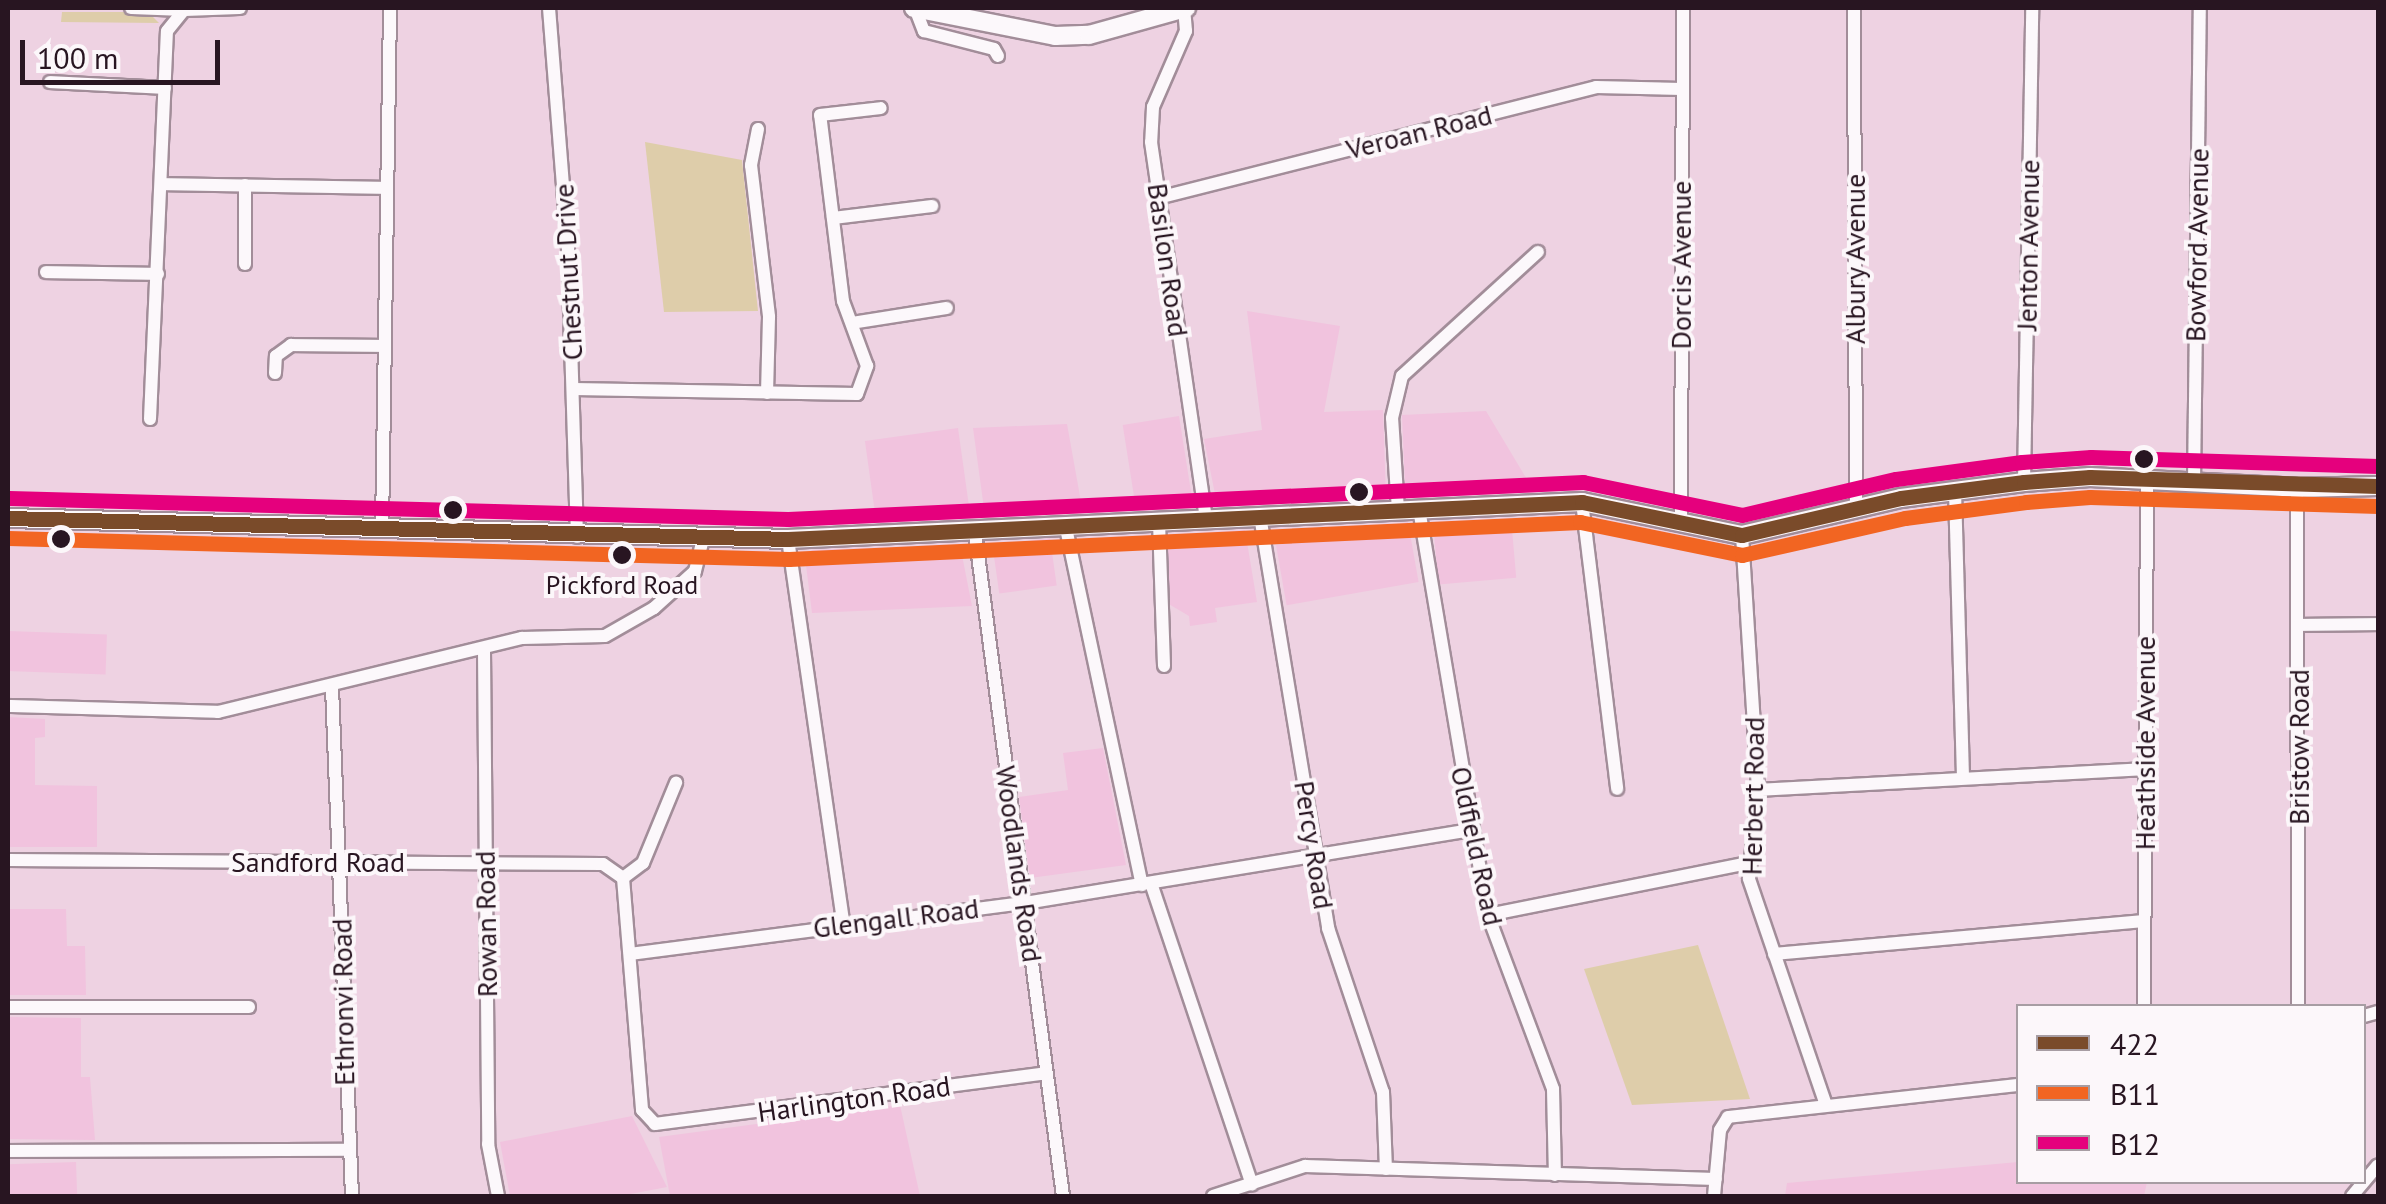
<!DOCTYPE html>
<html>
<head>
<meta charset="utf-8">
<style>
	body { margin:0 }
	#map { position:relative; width:2386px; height:1204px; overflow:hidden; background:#eed2e2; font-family:"PT Sans",sans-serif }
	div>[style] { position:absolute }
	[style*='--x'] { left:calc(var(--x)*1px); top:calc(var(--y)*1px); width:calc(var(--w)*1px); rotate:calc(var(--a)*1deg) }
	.built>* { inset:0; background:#f1c3de; transform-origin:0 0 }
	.green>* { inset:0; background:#decdaa }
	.roads { filter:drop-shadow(2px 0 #a28d99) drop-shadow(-2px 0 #a28d99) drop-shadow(0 2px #a28d99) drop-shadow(0 -2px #a28d99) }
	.street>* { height:12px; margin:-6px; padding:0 6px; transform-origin:6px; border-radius:6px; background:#fcf8fb }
	.secondary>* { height:18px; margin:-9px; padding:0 9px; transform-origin:9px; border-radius:9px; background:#fcf8fb }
	.bus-1>* { height:15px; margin:-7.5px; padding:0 7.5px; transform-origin:7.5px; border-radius:7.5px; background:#7a4b2a }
	.bus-2>* { height:15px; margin:-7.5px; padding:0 7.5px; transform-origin:7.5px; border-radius:7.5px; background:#f26522 }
	.bus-3>* { height:15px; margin:-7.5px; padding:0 7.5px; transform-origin:7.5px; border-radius:7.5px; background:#e5007d }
	.dots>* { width:28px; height:28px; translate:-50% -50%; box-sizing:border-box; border:5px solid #fcf7fa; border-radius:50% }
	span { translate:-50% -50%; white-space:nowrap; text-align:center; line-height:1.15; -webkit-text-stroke:8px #fcf7fa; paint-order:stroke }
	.bus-label { font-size:26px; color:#281521 }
	.street-label { font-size:28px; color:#281521 }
	.frame { position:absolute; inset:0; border:10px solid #281521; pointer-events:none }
	.legend { position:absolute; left:2016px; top:1004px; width:350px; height:180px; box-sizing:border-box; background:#fcf7fa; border:2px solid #a79da3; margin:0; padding:12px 18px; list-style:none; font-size:30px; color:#281521 }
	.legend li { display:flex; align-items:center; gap:20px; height:50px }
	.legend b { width:50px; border:2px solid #a79da3 }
	.scale { position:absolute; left:20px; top:40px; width:200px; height:45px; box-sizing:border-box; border:5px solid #281521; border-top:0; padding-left:12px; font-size:30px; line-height:35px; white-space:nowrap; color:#281521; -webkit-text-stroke:8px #fcf7fa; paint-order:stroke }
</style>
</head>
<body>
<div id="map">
	<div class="built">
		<div style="clip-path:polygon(1247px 311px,1340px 326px,1324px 412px,1383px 410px,1386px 498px,1217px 504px,1204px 439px,1262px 430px)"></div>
		<div style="clip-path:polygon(1486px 411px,1534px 491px,1412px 497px,1405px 483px,1402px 415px)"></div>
		<div style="left:1179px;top:416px;width:87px;height:57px;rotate:81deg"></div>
		<div style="clip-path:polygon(1067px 424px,1083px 513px,985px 516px,973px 428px)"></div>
		<div style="left:958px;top:428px;width:91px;height:94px;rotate:82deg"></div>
		<div style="left:1511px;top:518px;width:60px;height:78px;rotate:85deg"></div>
		<div style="left:1408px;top:522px;width:61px;height:134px;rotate:80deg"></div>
		<div style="clip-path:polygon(1245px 530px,1257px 602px,1215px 608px,1217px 622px,1190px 626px,1189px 616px,1167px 603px,1165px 535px)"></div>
		<div style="left:1050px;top:538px;width:48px;height:58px;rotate:82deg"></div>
		<div style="clip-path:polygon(960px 545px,972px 606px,812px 613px,805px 557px,812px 550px)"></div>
		<div style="left:8px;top:631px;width:99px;height:40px;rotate:2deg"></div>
		<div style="clip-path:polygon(8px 717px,45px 719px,45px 737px,35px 738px,35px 785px,97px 786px,97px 847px,8px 847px)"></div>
		<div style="clip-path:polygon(1103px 748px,1126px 865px,1030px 878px,1019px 797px,1068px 790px,1063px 753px)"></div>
		<div style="clip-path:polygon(8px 909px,66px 909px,67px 946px,85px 946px,86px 995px,8px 995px)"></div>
		<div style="clip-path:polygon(8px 1017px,81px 1018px,81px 1077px,90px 1077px,95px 1140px,8px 1139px)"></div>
		<div style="clip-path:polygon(900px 1105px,920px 1196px,670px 1196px,659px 1137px)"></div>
		<div style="clip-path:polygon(632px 1116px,667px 1187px,620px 1196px,510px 1196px,500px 1142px)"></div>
		<div style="left:76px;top:1162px;width:34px;height:68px;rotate:88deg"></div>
		<div style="clip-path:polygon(2018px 1162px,2018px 1182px,2147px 1182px,2144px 1196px,1785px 1196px,1787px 1183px)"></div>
	</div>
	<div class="green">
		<div style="clip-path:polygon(62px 12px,148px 12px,159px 23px,61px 22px)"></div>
		<div style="clip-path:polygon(645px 142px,742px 160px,758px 311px,664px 312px)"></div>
		<div style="clip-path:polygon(1698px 945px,1750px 1099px,1632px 1105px,1584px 969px)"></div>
	</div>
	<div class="roads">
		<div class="street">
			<div style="--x:131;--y:8;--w:53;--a:2.2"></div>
			<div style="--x:549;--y:8;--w:242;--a:85.5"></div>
			<div style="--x:568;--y:249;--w:288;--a:88.2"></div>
			<div style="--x:915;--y:8;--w:25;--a:69"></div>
			<div style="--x:924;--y:31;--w:72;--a:14.4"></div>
			<div style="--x:994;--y:49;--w:8;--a:60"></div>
			<div style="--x:1184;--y:8;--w:23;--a:85"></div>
			<div style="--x:1186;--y:31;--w:83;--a:113.5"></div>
			<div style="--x:1153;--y:107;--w:35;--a:93"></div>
			<div style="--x:1151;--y:142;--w:381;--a:81.7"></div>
			<div style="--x:1854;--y:8;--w:502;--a:89.77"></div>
			<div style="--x:50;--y:82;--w:115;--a:3"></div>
			<div style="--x:758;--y:129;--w:37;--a:101"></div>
			<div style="--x:751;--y:165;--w:153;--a:83.2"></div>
			<div style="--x:769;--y:317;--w:76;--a:91.5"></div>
			<div style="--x:162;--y:184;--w:224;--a:1"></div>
			<div style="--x:1158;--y:198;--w:452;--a:-14.2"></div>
			<div style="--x:1596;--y:87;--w:86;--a:1.3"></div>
			<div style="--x:833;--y:218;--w:100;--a:-6.9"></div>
			<div style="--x:245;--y:264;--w:79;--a:-90"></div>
			<div style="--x:46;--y:272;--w:112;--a:1"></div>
			<div style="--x:852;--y:323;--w:96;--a:-9"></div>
			<div style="--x:275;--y:373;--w:17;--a:-87"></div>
			<div style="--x:276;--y:356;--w:19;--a:-36"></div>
			<div style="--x:291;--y:345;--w:94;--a:0.6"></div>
			<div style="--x:574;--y:389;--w:283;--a:1"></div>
			<div style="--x:857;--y:394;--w:30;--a:-70"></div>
			<div style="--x:867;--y:366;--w:69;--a:-110.3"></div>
			<div style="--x:843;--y:301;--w:187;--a:-97"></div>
			<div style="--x:820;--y:115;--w:61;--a:-6.5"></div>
			<div style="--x:150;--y:419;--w:388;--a:-87.5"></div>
			<div style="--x:167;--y:31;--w:27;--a:-51"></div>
			<div style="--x:184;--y:10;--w:56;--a:-2"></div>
			<div style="--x:2024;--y:482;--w:474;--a:-89"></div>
			<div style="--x:2194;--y:482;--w:474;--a:-89.3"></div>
			<div style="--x:2297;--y:488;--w:518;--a:89.89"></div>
			<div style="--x:1955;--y:491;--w:284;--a:88.4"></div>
			<div style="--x:1582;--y:502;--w:289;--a:83"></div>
			<div style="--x:1419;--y:509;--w:412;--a:80.4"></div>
			<div style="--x:1488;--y:915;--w:186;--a:69.5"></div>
			<div style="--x:1553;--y:1089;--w:86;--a:88.7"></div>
			<div style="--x:1398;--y:510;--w:92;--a:-93.7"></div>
			<div style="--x:1392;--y:418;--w:43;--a:-76.6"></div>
			<div style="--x:1402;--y:376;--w:184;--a:-42.4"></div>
			<div style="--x:1260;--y:516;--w:418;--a:80.6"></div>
			<div style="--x:1328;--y:928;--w:173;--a:71.5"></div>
			<div style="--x:1383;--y:1092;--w:77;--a:87.8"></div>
			<div style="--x:1159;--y:522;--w:144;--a:88"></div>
			<div style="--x:1681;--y:523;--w:515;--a:-89.78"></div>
			<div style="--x:1066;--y:528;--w:365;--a:78"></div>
			<div style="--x:382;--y:529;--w:521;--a:-89.12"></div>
			<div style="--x:975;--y:532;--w:670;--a:82.45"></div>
			<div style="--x:1742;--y:535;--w:256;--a:86.4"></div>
			<div style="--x:1758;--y:790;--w:89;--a:95.8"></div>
			<div style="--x:1749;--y:879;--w:239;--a:71.2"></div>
			<div style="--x:788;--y:539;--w:388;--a:81.8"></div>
			<div style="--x:2299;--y:625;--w:79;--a:-0.7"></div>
			<div style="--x:484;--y:651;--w:493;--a:89.5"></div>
			<div style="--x:488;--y:1144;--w:53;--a:79.1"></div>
			<div style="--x:332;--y:687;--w:509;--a:87.75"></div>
			<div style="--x:8;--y:706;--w:210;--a:1.6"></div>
			<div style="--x:218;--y:712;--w:313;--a:-13.7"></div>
			<div style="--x:522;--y:638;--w:83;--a:-1.4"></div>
			<div style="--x:605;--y:636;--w:56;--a:-29.7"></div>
			<div style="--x:654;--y:608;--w:55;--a:-42.1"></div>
			<div style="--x:695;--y:571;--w:33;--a:-76"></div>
			<div style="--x:1758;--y:790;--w:388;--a:-3.1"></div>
			<div style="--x:8;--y:860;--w:595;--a:0.39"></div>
			<div style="--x:603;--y:864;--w:24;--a:35"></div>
			<div style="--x:623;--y:878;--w:233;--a:85.3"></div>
			<div style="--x:642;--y:1110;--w:19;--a:47"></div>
			<div style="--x:655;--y:1124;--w:394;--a:-7.4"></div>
			<div style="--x:623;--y:878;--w:25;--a:-37"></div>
			<div style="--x:643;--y:863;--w:87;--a:-67.6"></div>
			<div style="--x:1151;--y:883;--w:318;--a:71.5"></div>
			<div style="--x:1488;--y:915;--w:265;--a:-11.3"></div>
			<div style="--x:630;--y:954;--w:398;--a:-7.4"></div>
			<div style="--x:1025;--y:903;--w:452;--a:-9.3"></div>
			<div style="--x:1774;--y:954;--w:371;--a:-5.1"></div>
			<div style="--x:2144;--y:1006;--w:527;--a:-89.67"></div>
			<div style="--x:8;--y:1007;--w:241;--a:0"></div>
			<div style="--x:2364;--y:1016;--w:15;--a:-16"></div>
			<div style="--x:8;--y:1151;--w:338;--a:-0.2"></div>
			<div style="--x:1213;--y:1196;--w:97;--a:-18.1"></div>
			<div style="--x:1305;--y:1166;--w:411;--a:1.8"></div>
			<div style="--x:1714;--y:1196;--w:66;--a:-84.8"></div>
			<div style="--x:1720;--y:1130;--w:15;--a:-58"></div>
			<div style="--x:1728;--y:1117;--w:292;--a:-6.3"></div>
			<div style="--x:2352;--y:1196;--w:40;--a:-50"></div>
		</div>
		<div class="secondary">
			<div style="--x:914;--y:8;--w:144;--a:11.2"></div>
			<div style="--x:1055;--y:36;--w:34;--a:-2"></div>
			<div style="--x:1089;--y:35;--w:101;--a:-15.6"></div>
			<div style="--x:8;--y:518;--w:780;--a:1.54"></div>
			<div style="--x:788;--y:539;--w:795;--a:-2.67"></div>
			<div style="--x:1582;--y:502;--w:163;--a:11.7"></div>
			<div style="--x:1742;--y:535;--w:163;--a:-13.1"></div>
			<div style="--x:1901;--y:498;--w:124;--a:-7.4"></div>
			<div style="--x:2024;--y:482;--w:66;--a:-4.3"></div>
			<div style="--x:2090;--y:477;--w:207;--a:3"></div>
			<div style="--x:2297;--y:488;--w:81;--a:-1.4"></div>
		</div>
	</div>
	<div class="bus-1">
		<div style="--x:8;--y:518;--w:780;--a:1.54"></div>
		<div style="--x:788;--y:539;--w:795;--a:-2.67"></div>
		<div style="--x:1582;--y:502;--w:163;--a:11.7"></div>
		<div style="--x:1742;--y:535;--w:163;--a:-13.1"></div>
		<div style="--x:1901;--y:498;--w:124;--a:-7.4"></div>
		<div style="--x:2024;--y:482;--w:66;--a:-4.3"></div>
		<div style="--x:2090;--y:477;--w:288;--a:1.8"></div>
	</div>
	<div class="bus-2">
		<div style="--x:8;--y:538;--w:781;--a:1.54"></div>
		<div style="--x:789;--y:559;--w:792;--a:-2.68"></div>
		<div style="--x:1580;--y:522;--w:165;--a:11.5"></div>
		<div style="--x:1742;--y:555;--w:167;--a:-12.8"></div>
		<div style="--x:1905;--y:518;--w:122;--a:-7.5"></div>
		<div style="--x:2026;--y:502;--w:64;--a:-4.5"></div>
		<div style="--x:2090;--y:497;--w:288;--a:1.8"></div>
	</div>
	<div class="bus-3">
		<div style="--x:9;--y:498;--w:779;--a:1.54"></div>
		<div style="--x:788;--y:519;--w:796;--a:-2.66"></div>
		<div style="--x:1583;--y:482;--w:162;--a:11.7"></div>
		<div style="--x:1742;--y:515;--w:158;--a:-13.2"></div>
		<div style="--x:1896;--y:479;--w:127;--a:-7.7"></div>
		<div style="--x:2022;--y:462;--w:69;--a:-4.1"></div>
		<div style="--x:2091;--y:457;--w:287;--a:1.8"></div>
	</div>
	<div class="dots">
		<div style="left:2144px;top:459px;background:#281521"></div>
		<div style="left:1359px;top:492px;background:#281521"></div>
		<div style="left:453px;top:510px;background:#281521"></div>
		<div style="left:61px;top:539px;background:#281521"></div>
		<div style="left:622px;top:555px;background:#281521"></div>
	</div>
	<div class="bus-label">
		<span style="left:622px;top:585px">Pickford Road</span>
	</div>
	<div class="street-label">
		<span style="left:1419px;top:132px;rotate:-14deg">Veroan Road</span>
		<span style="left:2028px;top:245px;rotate:-89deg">Jenton Avenue</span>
		<span style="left:2197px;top:245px;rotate:-89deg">Bowford Avenue</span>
		<span style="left:1855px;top:259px;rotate:-90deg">Albury Avenue</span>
		<span style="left:1168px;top:260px;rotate:82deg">Basilon Road</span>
		<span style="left:1681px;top:265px;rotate:-90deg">Dorcis Avenue</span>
		<span style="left:568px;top:272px;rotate:-93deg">Chestnut Drive</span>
		<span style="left:2145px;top:743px;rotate:-90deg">Heathside Avenue</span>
		<span style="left:2299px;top:747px;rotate:-90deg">Bristow Road</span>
		<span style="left:1753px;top:796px;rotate:-89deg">Herbert Road</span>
		<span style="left:1314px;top:845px;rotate:81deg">Percy Road</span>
		<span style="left:1477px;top:846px;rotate:78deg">Oldfield Road</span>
		<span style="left:318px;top:862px">Sandford Road</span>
		<span style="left:1019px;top:864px;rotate:82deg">Woodlands Road</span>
		<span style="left:896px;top:918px;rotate:-7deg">Glengall Road</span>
		<span style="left:486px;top:924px;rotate:-91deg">Rowan Road</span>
		<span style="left:343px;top:1002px;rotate:-91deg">Ethronvi Road</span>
		<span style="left:854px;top:1099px;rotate:-8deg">Harlington Road</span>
	</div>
	<div class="frame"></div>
	<ul class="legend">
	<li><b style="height:12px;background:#7a4b2a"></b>422</li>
	<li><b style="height:12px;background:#f26522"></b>B11</li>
	<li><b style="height:12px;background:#e5007d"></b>B12</li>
	</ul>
	<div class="scale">100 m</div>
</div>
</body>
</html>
